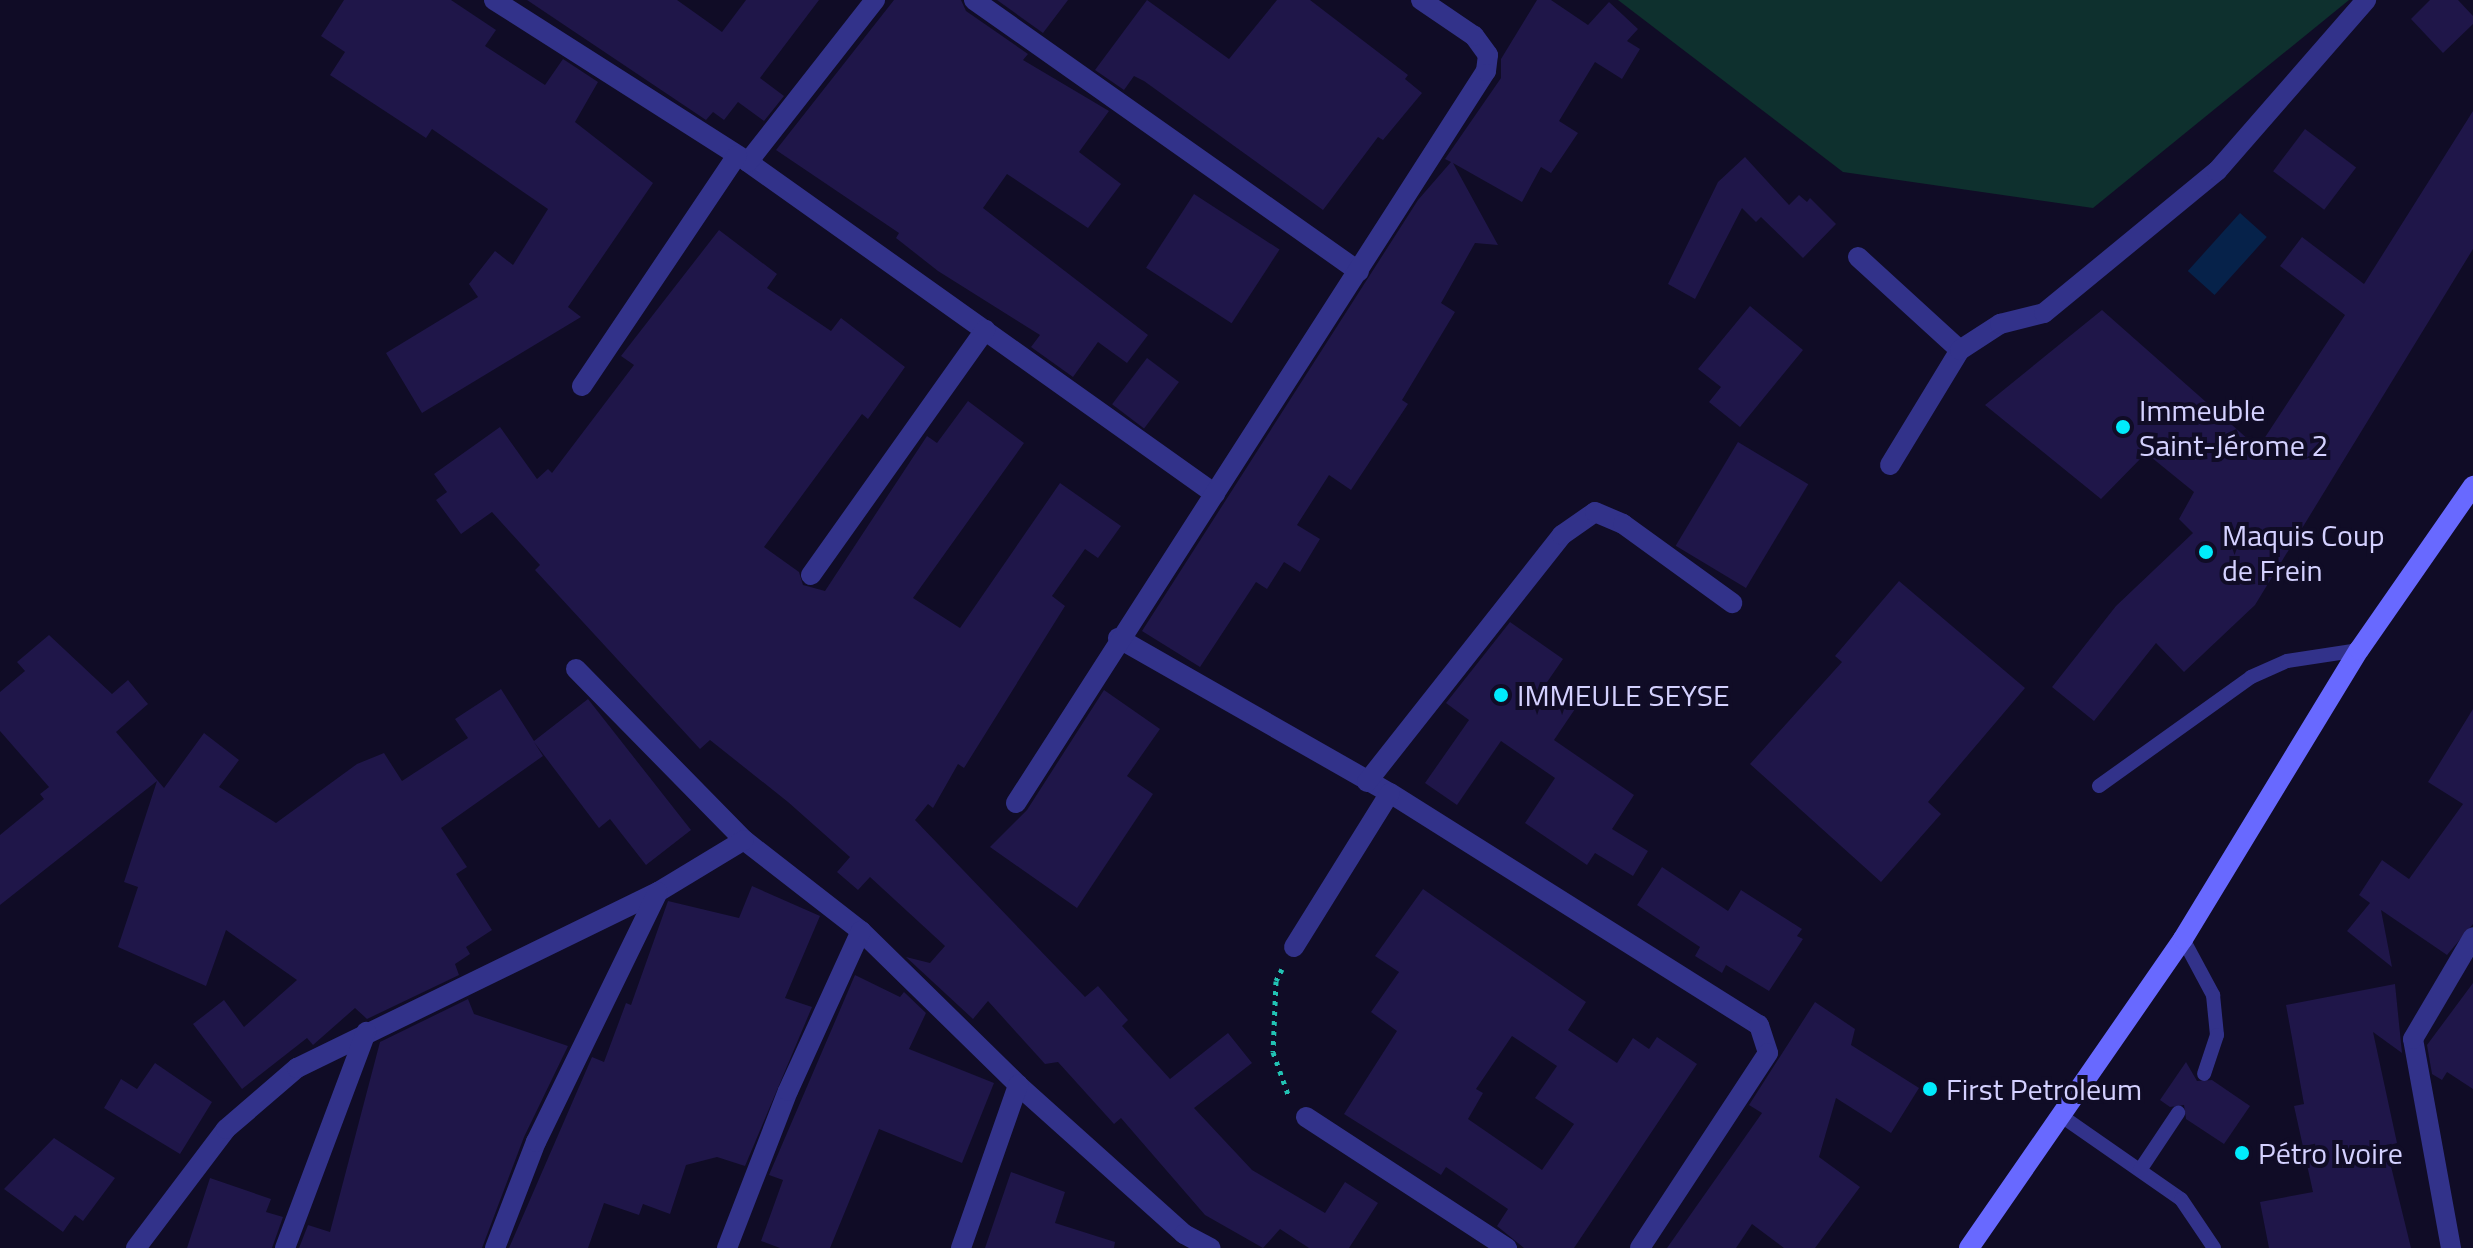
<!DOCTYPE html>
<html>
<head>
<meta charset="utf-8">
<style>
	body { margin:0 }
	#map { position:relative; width:2473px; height:1248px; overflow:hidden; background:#100c26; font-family:"Titillium Web",sans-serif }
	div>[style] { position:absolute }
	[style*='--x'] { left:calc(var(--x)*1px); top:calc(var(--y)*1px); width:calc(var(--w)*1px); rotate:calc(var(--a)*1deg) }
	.green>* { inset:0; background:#0e302e }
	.water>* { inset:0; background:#06224a; transform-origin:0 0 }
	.building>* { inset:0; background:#1f1649; transform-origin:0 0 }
	.path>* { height:5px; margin-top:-2.5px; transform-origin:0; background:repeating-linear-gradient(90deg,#22c2b3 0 4px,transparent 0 10px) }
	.service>* { height:14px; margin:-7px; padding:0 7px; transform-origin:7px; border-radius:7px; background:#32328a }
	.minor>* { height:20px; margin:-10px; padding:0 10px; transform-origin:10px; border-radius:10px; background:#32328a }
	.secondary>* { height:20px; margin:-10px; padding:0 10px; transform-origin:10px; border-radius:10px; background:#6869ff }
	.dots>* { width:22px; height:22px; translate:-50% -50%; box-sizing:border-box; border:4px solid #100c26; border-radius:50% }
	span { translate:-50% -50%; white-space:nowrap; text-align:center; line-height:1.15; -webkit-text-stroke:8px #100c26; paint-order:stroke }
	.poi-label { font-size:30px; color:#d4d1ff }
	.left { translate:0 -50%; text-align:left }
</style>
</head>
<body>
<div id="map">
	<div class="green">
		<div style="clip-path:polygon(1618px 0,2349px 0,2093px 208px,1843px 172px)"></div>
	</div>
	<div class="water">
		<div style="left:2240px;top:213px;width:36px;height:78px;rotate:42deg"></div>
	</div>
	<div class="building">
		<div style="clip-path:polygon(344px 0,451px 0,496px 30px,485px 46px,545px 85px,563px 59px,598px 82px,575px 122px,653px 183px,568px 307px,581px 317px,422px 413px,386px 353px,478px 297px,469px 284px,495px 251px,513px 265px,548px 209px,432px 129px,426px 138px,330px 75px,345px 52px,321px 36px)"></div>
		<div style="clip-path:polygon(527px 0,677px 0,722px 32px,746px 0,819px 0,760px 78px,784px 96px,764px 121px,738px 102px,724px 120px,713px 112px,706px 120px)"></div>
		<div style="clip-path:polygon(894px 0,961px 0,966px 11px,1028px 54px,1023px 60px,1109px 111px,1079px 152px,1121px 184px,1088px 228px,1007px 174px,983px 208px,1148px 335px,1127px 363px,1098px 342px,1073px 377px,1031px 347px,1040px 335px,938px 271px,896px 238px,899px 233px,776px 150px)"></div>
		<div style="clip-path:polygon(997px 0,1068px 0,1043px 33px)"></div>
		<div style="clip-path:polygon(1147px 0,1229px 59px,1277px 0,1310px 0,1408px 75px,1405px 79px,1422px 93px,1383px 140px,1378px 137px,1323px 210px,1144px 81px,1134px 76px,1124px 90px,1095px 70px)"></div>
		<div style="clip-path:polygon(1537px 0,1551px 0,1588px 25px,1609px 2px,1638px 29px,1627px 41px,1640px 49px,1622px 79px,1595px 62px,1559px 121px,1578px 133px,1551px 173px,1541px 167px,1522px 202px,1453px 163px,1498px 245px,1475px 243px,1441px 303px,1455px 312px,1402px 400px,1408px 404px,1351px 490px,1329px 475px,1297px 525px,1320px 539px,1300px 572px,1284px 562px,1267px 589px,1256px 582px,1200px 667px,1142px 631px,1418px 200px,1451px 162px,1445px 159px,1501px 78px,1501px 59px)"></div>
		<div style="clip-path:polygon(2430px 0,2458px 0,2473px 16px,2473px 24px,2443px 53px,2411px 19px)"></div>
		<div style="clip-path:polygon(2473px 111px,2473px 249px,2255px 605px,2184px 672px,2156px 643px,2094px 721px,2052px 687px,2116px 606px,2193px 533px,2179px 519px,2194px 492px,2146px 453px,2101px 499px,1985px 405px,2102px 310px,2258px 448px,2345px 315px,2280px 266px,2302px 237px,2364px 284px)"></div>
		<div style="left:2305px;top:129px;width:64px;height:53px;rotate:37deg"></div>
		<div style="clip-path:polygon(1745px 157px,1789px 205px,1799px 195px,1807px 202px,1810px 198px,1836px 224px,1803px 258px,1761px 217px,1756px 222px,1742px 208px,1695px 299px,1668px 284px,1718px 182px)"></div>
		<div style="left:1194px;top:194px;width:102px;height:88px;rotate:33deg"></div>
		<div style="clip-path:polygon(719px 230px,777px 274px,767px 288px,831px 331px,841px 318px,905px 367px,868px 419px,862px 414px,764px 547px,799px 572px,803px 585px,825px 591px,927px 436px,937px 443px,968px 401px,1024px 443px,913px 598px,960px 628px,1060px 483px,1121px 526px,1098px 558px,1085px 549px,1052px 596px,1065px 606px,964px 768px,958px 764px,933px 808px,928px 804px,915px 820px,1085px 997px,1098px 986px,1128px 1020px,1122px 1026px,1170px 1079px,1228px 1033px,1252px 1063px,1194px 1108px,1252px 1170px,1325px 1213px,1345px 1182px,1378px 1203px,1349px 1248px,1309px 1248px,1280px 1229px,1263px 1248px,1205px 1215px,1121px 1118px,1114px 1124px,1058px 1062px,1045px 1064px,988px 1001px,973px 1019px,906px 957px,930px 963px,945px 946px,870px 877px,858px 890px,837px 872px,850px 857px,788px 802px,710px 740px,700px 749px,535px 570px,540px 565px,492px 512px,461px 534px,436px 500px,447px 492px,434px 474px,500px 427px,537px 479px,548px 469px,552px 473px,634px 365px,621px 356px)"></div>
		<div style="clip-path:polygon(1750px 306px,1803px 350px,1740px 427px,1709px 402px,1721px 387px,1698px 369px)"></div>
		<div style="left:1147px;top:358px;width:40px;height:58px;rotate:37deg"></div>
		<div style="left:1738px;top:442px;width:82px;height:121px;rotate:31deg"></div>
		<div style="clip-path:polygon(1899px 581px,2025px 688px,1928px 802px,1941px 814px,1881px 882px,1750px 764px,1842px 662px,1835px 656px)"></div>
		<div style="clip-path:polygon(1510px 622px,1563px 659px,1543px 688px,1575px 709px,1554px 740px,1634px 795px,1612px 829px,1648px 851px,1633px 876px,1595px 853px,1587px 865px,1525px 823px,1555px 778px,1501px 741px,1457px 805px,1425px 783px,1469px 720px,1446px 703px)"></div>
		<div style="clip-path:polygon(49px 635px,112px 694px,128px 680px,148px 704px,116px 732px,164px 788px,204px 733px,239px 760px,219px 787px,276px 823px,357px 764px,384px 753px,402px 781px,468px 738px,455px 719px,501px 689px,534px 741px,588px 699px,691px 830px,646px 865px,610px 819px,599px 828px,534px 742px,543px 756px,441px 828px,467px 867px,456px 874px,492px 930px,466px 947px,470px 954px,455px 964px,459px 975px,367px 1019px,355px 1008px,313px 1045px,307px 1038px,242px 1089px,193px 1024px,224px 1000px,244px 1027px,297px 980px,226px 930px,206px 986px,118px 947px,138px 887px,124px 882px,157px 781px,0 905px,0 835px,44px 799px,40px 794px,49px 787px,0 731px,0 692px,25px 671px,17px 662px)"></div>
		<div style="clip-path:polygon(1104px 690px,1160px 729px,1127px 776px,1153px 794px,1077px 908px,990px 847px,1027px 810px)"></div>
		<div style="clip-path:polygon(2473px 709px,2473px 924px,2447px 955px,2381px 910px,2392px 967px,2347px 931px,2370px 903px,2359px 895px,2382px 860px,2409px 879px,2463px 804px,2428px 782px)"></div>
		<div style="clip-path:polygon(1662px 867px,1728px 911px,1741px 890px,1802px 929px,1797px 936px,1803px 939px,1769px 991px,1726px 965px,1722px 973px,1695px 956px,1700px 947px,1637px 905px)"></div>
		<div style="clip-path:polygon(752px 886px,820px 916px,785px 998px,812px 1007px,745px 1166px,717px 1157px,686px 1165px,670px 1214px,643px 1204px,639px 1215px,604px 1203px,588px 1248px,509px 1248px,592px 1057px,604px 1062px,626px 1003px,631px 1005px,668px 901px,739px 918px)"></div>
		<div style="clip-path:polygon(evenodd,1423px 889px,1586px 1002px,1568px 1030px,1617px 1063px,1633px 1038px,1649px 1049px,1657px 1037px,1697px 1064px,1574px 1248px,1524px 1248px,1497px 1226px,1508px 1209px,1446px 1167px,1441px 1175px,1344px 1114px,1397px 1031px,1371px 1012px,1399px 972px,1375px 956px,1423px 889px,1512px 1036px,1557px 1066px,1535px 1098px,1574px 1124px,1542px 1170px,1468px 1119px,1483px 1093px,1476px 1089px,1512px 1036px)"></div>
		<div style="clip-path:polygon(855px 975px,900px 997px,904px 992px,926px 1013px,909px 1049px,994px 1083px,962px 1163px,879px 1129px,830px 1248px,780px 1248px,761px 1241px,783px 1180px,769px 1175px)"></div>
		<div style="clip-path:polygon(2473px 983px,2473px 1089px,2447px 1072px,2442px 1080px,2432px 1074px,2427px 1045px)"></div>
		<div style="clip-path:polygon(2395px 984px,2402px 1053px,2373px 1032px,2397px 1143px,2386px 1146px,2411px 1248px,2269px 1248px,2260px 1202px,2313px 1192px,2294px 1106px,2304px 1104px,2286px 1005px)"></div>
		<div style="clip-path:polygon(468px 999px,474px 1014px,568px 1046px,524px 1137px,482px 1248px,299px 1248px,308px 1225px,330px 1232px,380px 1042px)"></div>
		<div style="clip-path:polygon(1815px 1002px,1855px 1029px,1851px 1045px,1919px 1088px,1891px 1133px,1836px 1098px,1819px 1157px,1860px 1187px,1815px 1248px,1784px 1248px,1752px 1224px,1736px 1248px,1667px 1248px,1762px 1113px,1749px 1105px)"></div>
		<div style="clip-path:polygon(2186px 1062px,2197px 1081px,2212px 1080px,2250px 1106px,2224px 1144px,2186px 1119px,2184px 1105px,2170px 1107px,2160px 1100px)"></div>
		<div style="clip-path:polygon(155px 1063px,212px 1102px,180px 1154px,104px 1108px,121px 1079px,137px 1089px)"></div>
		<div style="clip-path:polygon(54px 1138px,115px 1178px,83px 1221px,75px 1215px,63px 1232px,4px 1189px)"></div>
		<div style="clip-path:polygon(1011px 1172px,1065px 1192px,1055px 1223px,1115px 1242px,1114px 1248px,985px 1248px)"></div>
		<div style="clip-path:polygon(210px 1178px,271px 1199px,266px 1212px,283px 1217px,272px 1248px,187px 1248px)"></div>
	</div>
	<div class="path">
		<div style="--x:1282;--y:969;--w:13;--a:117"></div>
		<div style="--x:1276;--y:981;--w:71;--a:92.4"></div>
		<div style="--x:1273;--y:1052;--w:48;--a:70.4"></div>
	</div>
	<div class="service">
		<div style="--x:2099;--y:786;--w:187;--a:-35.6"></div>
		<div style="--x:2251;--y:677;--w:39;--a:-24"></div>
		<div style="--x:2287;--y:661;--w:73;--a:-8.7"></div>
		<div style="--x:2183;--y:939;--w:64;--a:61.8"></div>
		<div style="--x:2213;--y:995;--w:40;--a:84.3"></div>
		<div style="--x:2217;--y:1035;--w:41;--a:108.4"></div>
		<div style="--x:2060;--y:1115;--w:147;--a:34.8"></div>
		<div style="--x:2181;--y:1199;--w:59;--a:56"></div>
		<div style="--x:2140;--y:1170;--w:69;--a:-56.3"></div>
	</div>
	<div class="minor">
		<div style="--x:494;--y:0;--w:301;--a:32.5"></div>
		<div style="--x:748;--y:162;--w:573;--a:35.41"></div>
		<div style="--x:974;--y:0;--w:471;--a:35.2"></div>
		<div style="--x:748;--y:162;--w:206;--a:-51.9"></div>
		<div style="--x:1858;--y:257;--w:138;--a:42.4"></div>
		<div style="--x:582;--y:386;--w:278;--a:-56.1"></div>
		<div style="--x:1890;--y:465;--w:135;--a:-58.7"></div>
		<div style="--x:1960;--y:350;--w:48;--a:-33"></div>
		<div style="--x:2000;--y:324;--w:45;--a:-14"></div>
		<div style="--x:2044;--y:313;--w:224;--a:-39.4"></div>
		<div style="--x:2217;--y:171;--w:227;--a:-48.9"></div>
		<div style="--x:811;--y:575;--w:301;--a:-54.6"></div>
		<div style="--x:1118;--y:638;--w:313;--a:29.7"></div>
		<div style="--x:1390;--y:793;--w:436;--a:32.2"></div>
		<div style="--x:1759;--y:1025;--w:29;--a:72"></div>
		<div style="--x:1768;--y:1053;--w:233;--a:123.3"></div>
		<div style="--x:576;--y:669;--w:240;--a:45.5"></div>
		<div style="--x:744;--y:840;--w:148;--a:37.9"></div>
		<div style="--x:861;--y:931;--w:220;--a:44.4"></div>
		<div style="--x:1018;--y:1085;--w:223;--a:41.9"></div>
		<div style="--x:1184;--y:1234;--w:30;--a:28"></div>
		<div style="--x:1367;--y:782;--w:315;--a:-51.7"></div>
		<div style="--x:1562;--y:535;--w:40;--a:-34.9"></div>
		<div style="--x:1595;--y:512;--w:30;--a:23"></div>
		<div style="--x:1623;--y:524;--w:135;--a:35.9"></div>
		<div style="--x:1016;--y:803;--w:870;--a:-57.3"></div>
		<div style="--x:1486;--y:71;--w:16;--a:-83"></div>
		<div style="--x:1488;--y:55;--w:24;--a:-126"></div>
		<div style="--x:1474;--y:36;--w:64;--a:-145.8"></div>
		<div style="--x:1294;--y:947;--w:181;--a:-58.1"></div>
		<div style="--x:1306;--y:1117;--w:240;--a:33.1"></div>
		<div style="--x:136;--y:1248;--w:149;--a:-52.9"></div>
		<div style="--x:226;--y:1129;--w:94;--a:-40.7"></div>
		<div style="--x:297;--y:1068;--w:402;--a:-26"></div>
		<div style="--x:658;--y:892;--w:100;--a:-31.2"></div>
		<div style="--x:285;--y:1248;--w:231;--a:-69.4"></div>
		<div style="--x:495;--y:1248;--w:114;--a:-68.9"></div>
		<div style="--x:536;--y:1142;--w:278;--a:-64"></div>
		<div style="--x:727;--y:1248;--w:168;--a:-68.8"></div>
		<div style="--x:788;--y:1091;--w:176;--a:-65.5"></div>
		<div style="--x:961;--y:1248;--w:173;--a:-70.7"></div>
		<div style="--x:2451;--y:1248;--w:212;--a:-100.3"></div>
		<div style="--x:2413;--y:1039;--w:118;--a:-59.5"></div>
	</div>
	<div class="secondary">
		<div style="--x:1969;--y:1248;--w:376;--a:-55.3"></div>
		<div style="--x:2183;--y:939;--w:338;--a:-58.7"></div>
		<div style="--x:2359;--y:650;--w:200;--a:-55.2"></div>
	</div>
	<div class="dots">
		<div style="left:2123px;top:427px;background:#00ebfc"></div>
		<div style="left:2206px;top:552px;background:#00ebfc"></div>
		<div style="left:1501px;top:695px;background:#00ebfc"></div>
		<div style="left:1930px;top:1089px;background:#00ebfc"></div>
		<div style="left:2242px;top:1153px;background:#00ebfc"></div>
	</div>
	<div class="poi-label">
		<span class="left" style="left:2139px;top:427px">Immeuble<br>Saint-Jérome 2</span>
		<span class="left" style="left:2222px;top:552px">Maquis Coup<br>de Frein</span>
		<span class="left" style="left:1517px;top:695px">IMMEULE SEYSE</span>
		<span class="left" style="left:1946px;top:1089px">First Petroleum</span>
		<span class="left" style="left:2258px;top:1153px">Pétro Ivoire</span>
	</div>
</div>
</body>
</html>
